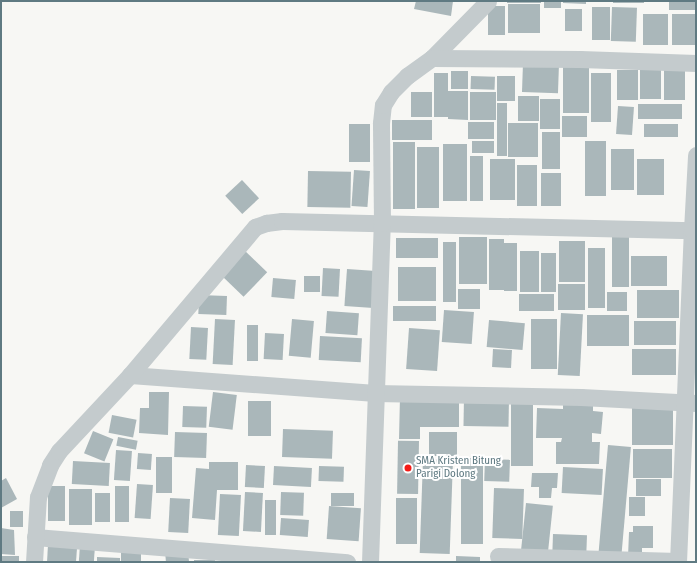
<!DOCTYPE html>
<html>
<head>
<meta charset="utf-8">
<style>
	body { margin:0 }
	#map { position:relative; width:697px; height:563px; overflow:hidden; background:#f7f7f4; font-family:"Fira Sans Condensed",sans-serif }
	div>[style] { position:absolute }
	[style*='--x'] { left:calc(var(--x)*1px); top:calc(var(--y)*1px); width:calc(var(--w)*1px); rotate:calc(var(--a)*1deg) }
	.building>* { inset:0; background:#aab7ba; transform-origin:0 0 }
	.minor>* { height:17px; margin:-8.5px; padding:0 8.5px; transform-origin:8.5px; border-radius:8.5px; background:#c4cbcd }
	.dots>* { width:11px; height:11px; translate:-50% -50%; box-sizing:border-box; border:2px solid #fff; border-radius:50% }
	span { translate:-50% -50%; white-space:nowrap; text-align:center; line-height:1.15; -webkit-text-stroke:4px #fff; paint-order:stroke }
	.poi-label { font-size:11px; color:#5f7a82 }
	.left { translate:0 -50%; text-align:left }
	.frame { position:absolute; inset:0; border:2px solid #5f7a82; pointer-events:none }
</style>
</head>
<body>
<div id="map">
	<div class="building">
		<div style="clip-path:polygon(416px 1px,453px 1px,451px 16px,414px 9px)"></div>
		<div style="left:507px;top:1px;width:34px;height:2px"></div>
		<div style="left:544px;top:1px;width:17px;height:7px"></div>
		<div style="clip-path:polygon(563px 1px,586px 1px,586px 4px,563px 3px)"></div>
		<div style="left:613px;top:1px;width:31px;height:2px"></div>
		<div style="left:669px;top:1px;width:27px;height:9px"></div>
		<div style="left:508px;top:4px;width:32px;height:29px"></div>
		<div style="left:488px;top:6px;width:17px;height:29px"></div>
		<div style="left:592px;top:7px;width:18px;height:33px"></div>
		<div style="left:612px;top:7px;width:25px;height:34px;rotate:2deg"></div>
		<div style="left:565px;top:9px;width:17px;height:22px"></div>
		<div style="left:643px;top:14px;width:25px;height:31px"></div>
		<div style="left:672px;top:14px;width:24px;height:31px"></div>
		<div style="left:523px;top:63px;width:36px;height:29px;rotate:2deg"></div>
		<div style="left:640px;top:63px;width:21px;height:36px"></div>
		<div style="left:563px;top:67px;width:26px;height:46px"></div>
		<div style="left:664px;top:67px;width:21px;height:33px"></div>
		<div style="left:617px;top:70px;width:21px;height:30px"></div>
		<div style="left:451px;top:71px;width:17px;height:18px"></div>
		<div style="clip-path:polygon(434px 73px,448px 73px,448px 91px,468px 91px,468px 120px,448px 119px,448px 117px,434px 117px)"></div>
		<div style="left:591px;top:73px;width:20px;height:49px"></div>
		<div style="left:471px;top:76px;width:24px;height:13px;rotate:2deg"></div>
		<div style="left:497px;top:76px;width:18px;height:25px"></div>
		<div style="left:411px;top:92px;width:21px;height:25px"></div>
		<div style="left:470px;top:92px;width:26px;height:28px"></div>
		<div style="left:518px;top:96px;width:21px;height:25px"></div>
		<div style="left:540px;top:99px;width:20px;height:30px"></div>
		<div style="left:497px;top:103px;width:10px;height:53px"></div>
		<div style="left:638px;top:104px;width:44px;height:15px"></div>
		<div style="left:618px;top:106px;width:16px;height:28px;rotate:4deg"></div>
		<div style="left:562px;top:116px;width:25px;height:21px"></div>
		<div style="left:392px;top:120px;width:40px;height:20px"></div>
		<div style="left:468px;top:122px;width:26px;height:17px"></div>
		<div style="left:508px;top:123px;width:30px;height:34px"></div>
		<div style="left:349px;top:124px;width:21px;height:38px"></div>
		<div style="left:644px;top:124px;width:34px;height:13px"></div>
		<div style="left:542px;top:132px;width:18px;height:37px"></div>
		<div style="left:472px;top:141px;width:22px;height:12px"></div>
		<div style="left:585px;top:141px;width:21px;height:55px"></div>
		<div style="left:393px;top:142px;width:22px;height:67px"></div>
		<div style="left:443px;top:144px;width:24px;height:57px"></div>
		<div style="left:417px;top:147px;width:22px;height:61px"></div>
		<div style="left:611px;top:149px;width:23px;height:41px"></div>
		<div style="left:470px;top:156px;width:13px;height:45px"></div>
		<div style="left:490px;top:159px;width:25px;height:41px"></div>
		<div style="left:637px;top:159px;width:27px;height:36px"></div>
		<div style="left:517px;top:165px;width:20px;height:41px"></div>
		<div style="left:354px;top:170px;width:16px;height:36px;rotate:4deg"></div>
		<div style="left:308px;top:171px;width:43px;height:36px;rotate:1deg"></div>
		<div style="left:541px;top:173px;width:20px;height:33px"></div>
		<div style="left:242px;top:180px;width:25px;height:23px;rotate:47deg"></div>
		<div style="left:459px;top:237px;width:28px;height:47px"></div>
		<div style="left:612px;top:237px;width:17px;height:50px"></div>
		<div style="left:396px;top:238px;width:42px;height:20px"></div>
		<div style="left:489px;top:239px;width:15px;height:51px"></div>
		<div style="left:559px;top:241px;width:26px;height:41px"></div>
		<div style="left:443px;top:242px;width:13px;height:60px"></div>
		<div style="left:504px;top:243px;width:13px;height:48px"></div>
		<div style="left:242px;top:248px;width:35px;height:34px;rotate:44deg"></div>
		<div style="left:588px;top:248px;width:17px;height:60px"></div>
		<div style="left:520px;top:251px;width:19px;height:41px"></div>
		<div style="left:541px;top:253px;width:15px;height:39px"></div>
		<div style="left:631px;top:256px;width:36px;height:30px"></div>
		<div style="left:398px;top:267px;width:38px;height:34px"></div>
		<div style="left:323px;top:268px;width:17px;height:28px;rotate:3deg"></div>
		<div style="left:347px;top:269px;width:29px;height:37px;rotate:4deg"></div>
		<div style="left:304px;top:276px;width:16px;height:16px"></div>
		<div style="left:273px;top:278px;width:23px;height:19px;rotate:5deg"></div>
		<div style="left:558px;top:284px;width:27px;height:26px"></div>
		<div style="left:458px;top:289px;width:22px;height:20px"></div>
		<div style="left:637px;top:290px;width:42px;height:28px"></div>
		<div style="left:607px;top:292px;width:20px;height:19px"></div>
		<div style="left:519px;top:294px;width:35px;height:17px"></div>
		<div style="left:199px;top:295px;width:28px;height:19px;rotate:2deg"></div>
		<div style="left:393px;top:306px;width:43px;height:15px"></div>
		<div style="left:444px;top:310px;width:30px;height:32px;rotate:4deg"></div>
		<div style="left:327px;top:311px;width:32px;height:22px;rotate:4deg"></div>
		<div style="left:561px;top:313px;width:22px;height:62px;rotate:3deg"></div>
		<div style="left:587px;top:315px;width:42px;height:31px"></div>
		<div style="left:215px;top:319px;width:20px;height:45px;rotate:3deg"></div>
		<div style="left:292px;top:319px;width:22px;height:37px;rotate:5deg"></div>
		<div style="left:531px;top:319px;width:26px;height:50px"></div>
		<div style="left:489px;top:320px;width:36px;height:27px;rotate:5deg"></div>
		<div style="left:634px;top:321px;width:42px;height:24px"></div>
		<div style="left:247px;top:325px;width:11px;height:36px"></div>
		<div style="left:191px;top:327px;width:17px;height:32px;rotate:3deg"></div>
		<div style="left:409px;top:328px;width:31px;height:41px;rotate:4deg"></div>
		<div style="left:265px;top:333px;width:19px;height:26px;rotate:3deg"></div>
		<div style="left:320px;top:336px;width:42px;height:24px;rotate:3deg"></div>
		<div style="left:493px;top:349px;width:19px;height:18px;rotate:3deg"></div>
		<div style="left:632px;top:349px;width:44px;height:26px"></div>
		<div style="clip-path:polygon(149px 392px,169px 392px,168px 435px,139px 433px,140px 408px,149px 408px)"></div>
		<div style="left:213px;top:392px;width:24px;height:35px;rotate:7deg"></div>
		<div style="clip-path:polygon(400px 396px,459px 396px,459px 427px,420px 427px,420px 439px,399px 439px)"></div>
		<div style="left:464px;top:397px;width:45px;height:29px;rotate:1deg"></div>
		<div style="left:511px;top:397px;width:22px;height:69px"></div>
		<div style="left:248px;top:401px;width:23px;height:35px"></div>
		<div style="clip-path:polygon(563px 401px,593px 402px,593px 411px,603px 412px,601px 434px,592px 433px,592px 442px,600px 442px,599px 464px,556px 464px,556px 442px,561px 442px,562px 438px,536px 438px,537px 408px,563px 409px)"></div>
		<div style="left:183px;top:406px;width:24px;height:21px;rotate:2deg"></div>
		<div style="left:632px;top:406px;width:41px;height:39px"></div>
		<div style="left:112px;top:415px;width:25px;height:18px;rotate:11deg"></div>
		<div style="left:283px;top:429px;width:50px;height:28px;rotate:2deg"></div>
		<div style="left:93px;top:431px;width:22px;height:24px;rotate:22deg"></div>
		<div style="left:175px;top:432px;width:32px;height:25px;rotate:2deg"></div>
		<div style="left:429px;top:432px;width:28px;height:24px"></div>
		<div style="left:118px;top:437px;width:20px;height:9px;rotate:11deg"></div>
		<div style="left:419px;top:441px;width:53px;height:21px;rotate:91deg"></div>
		<div style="left:608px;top:445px;width:23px;height:111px;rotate:5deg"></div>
		<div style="left:633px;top:449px;width:39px;height:29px"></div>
		<div style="left:116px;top:450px;width:16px;height:30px;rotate:4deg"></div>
		<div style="left:138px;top:453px;width:14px;height:16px;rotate:4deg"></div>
		<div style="left:156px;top:457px;width:16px;height:36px"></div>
		<div style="left:461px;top:458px;width:22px;height:86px"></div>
		<div style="left:423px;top:459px;width:30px;height:94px;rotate:2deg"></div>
		<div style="left:485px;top:459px;width:25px;height:22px;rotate:2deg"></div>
		<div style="left:73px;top:461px;width:37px;height:23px;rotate:3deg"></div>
		<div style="clip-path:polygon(209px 462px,238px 462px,238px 490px,217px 490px,215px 520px,192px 518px,196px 468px,209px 469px)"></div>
		<div style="left:246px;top:465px;width:19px;height:22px;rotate:3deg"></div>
		<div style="left:274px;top:466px;width:38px;height:19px;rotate:3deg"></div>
		<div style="left:319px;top:466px;width:25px;height:15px;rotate:2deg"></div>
		<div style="left:563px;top:467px;width:40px;height:26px;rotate:3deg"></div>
		<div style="clip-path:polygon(532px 473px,558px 473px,557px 488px,552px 488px,551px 498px,539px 498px,539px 487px,531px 487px)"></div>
		<div style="clip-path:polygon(6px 478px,17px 499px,1px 508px,1px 481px)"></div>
		<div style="left:636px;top:479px;width:25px;height:17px"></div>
		<div style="left:137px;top:484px;width:16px;height:34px;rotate:4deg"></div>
		<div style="left:48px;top:486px;width:17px;height:35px"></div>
		<div style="left:115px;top:486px;width:14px;height:36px"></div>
		<div style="left:494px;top:488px;width:30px;height:50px;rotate:2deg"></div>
		<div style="left:69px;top:489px;width:23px;height:36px"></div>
		<div style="left:245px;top:492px;width:18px;height:39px;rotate:3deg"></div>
		<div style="left:281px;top:492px;width:23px;height:23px;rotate:2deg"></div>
		<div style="left:95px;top:493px;width:15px;height:29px"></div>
		<div style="left:331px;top:493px;width:23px;height:13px"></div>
		<div style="left:220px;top:494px;width:21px;height:41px;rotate:3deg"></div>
		<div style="left:629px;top:497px;width:16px;height:19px"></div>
		<div style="left:170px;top:498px;width:20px;height:34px;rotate:3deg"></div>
		<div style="left:396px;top:498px;width:21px;height:46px"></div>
		<div style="left:265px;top:500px;width:11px;height:35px"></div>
		<div style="left:526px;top:503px;width:27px;height:51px;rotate:6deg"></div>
		<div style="left:329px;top:506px;width:32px;height:33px;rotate:4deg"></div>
		<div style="left:10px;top:511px;width:13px;height:16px"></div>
		<div style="left:281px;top:518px;width:28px;height:17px;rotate:4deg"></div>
		<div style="clip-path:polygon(633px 526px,653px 526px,653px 548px,642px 548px,642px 557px,628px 557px,629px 532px,633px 532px)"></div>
		<div style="clip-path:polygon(1px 528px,14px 530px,15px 555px,1px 554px)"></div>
		<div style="left:553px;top:534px;width:34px;height:21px;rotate:2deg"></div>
		<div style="clip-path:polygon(48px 545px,77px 548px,76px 562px,47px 562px)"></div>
		<div style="left:80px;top:545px;width:15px;height:17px;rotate:4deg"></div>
		<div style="left:121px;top:546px;width:20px;height:16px"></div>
		<div style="left:188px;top:550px;width:12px;height:23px;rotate:85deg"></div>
		<div style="left:1px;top:556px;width:18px;height:6px"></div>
		<div style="clip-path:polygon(456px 556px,480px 557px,480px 562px,456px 562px)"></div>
		<div style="clip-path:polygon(97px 557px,120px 558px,120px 562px,97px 562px)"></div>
		<div style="left:194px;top:560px;width:21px;height:2px"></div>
	</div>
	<div class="minor">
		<div style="--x:432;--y:58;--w:80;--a:-45.5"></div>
		<div style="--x:130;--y:375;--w:246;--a:4.2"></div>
		<div style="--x:375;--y:393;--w:206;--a:1.1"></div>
		<div style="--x:581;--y:397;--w:115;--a:3"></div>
		<div style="--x:35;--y:537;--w:313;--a:4.6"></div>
		<div style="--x:498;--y:556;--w:180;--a:1.6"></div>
		<div style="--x:34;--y:562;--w:65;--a:-86.5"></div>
		<div style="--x:38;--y:497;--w:34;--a:-69"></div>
		<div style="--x:50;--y:465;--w:17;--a:-57"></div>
		<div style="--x:59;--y:451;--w:104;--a:-46.9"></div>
		<div style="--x:130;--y:375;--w:194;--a:-49.8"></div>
		<div style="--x:255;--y:227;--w:12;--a:-20"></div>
		<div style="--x:266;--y:223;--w:16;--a:-7"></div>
		<div style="--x:282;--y:221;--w:410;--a:1.3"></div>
		<div style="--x:692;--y:230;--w:75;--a:-86.9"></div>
		<div style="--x:370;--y:562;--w:339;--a:-88"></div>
		<div style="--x:382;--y:223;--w:100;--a:-90.6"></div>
		<div style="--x:381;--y:123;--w:18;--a:-84"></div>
		<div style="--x:383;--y:105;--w:15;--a:-58"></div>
		<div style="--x:391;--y:92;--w:23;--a:-45"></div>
		<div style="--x:407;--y:76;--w:31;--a:-36"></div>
		<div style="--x:432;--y:58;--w:148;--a:0.4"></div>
		<div style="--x:580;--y:59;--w:116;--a:2"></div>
		<div style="--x:678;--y:562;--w:332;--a:-87.6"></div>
		<div style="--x:692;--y:230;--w:4;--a:14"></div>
	</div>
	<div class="dots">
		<div style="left:408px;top:468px;background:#f41b17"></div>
	</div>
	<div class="poi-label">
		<span class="left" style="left:416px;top:468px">SMA Kristen Bitung<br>Parigi Dolong</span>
	</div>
	<div class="frame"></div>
</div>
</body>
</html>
